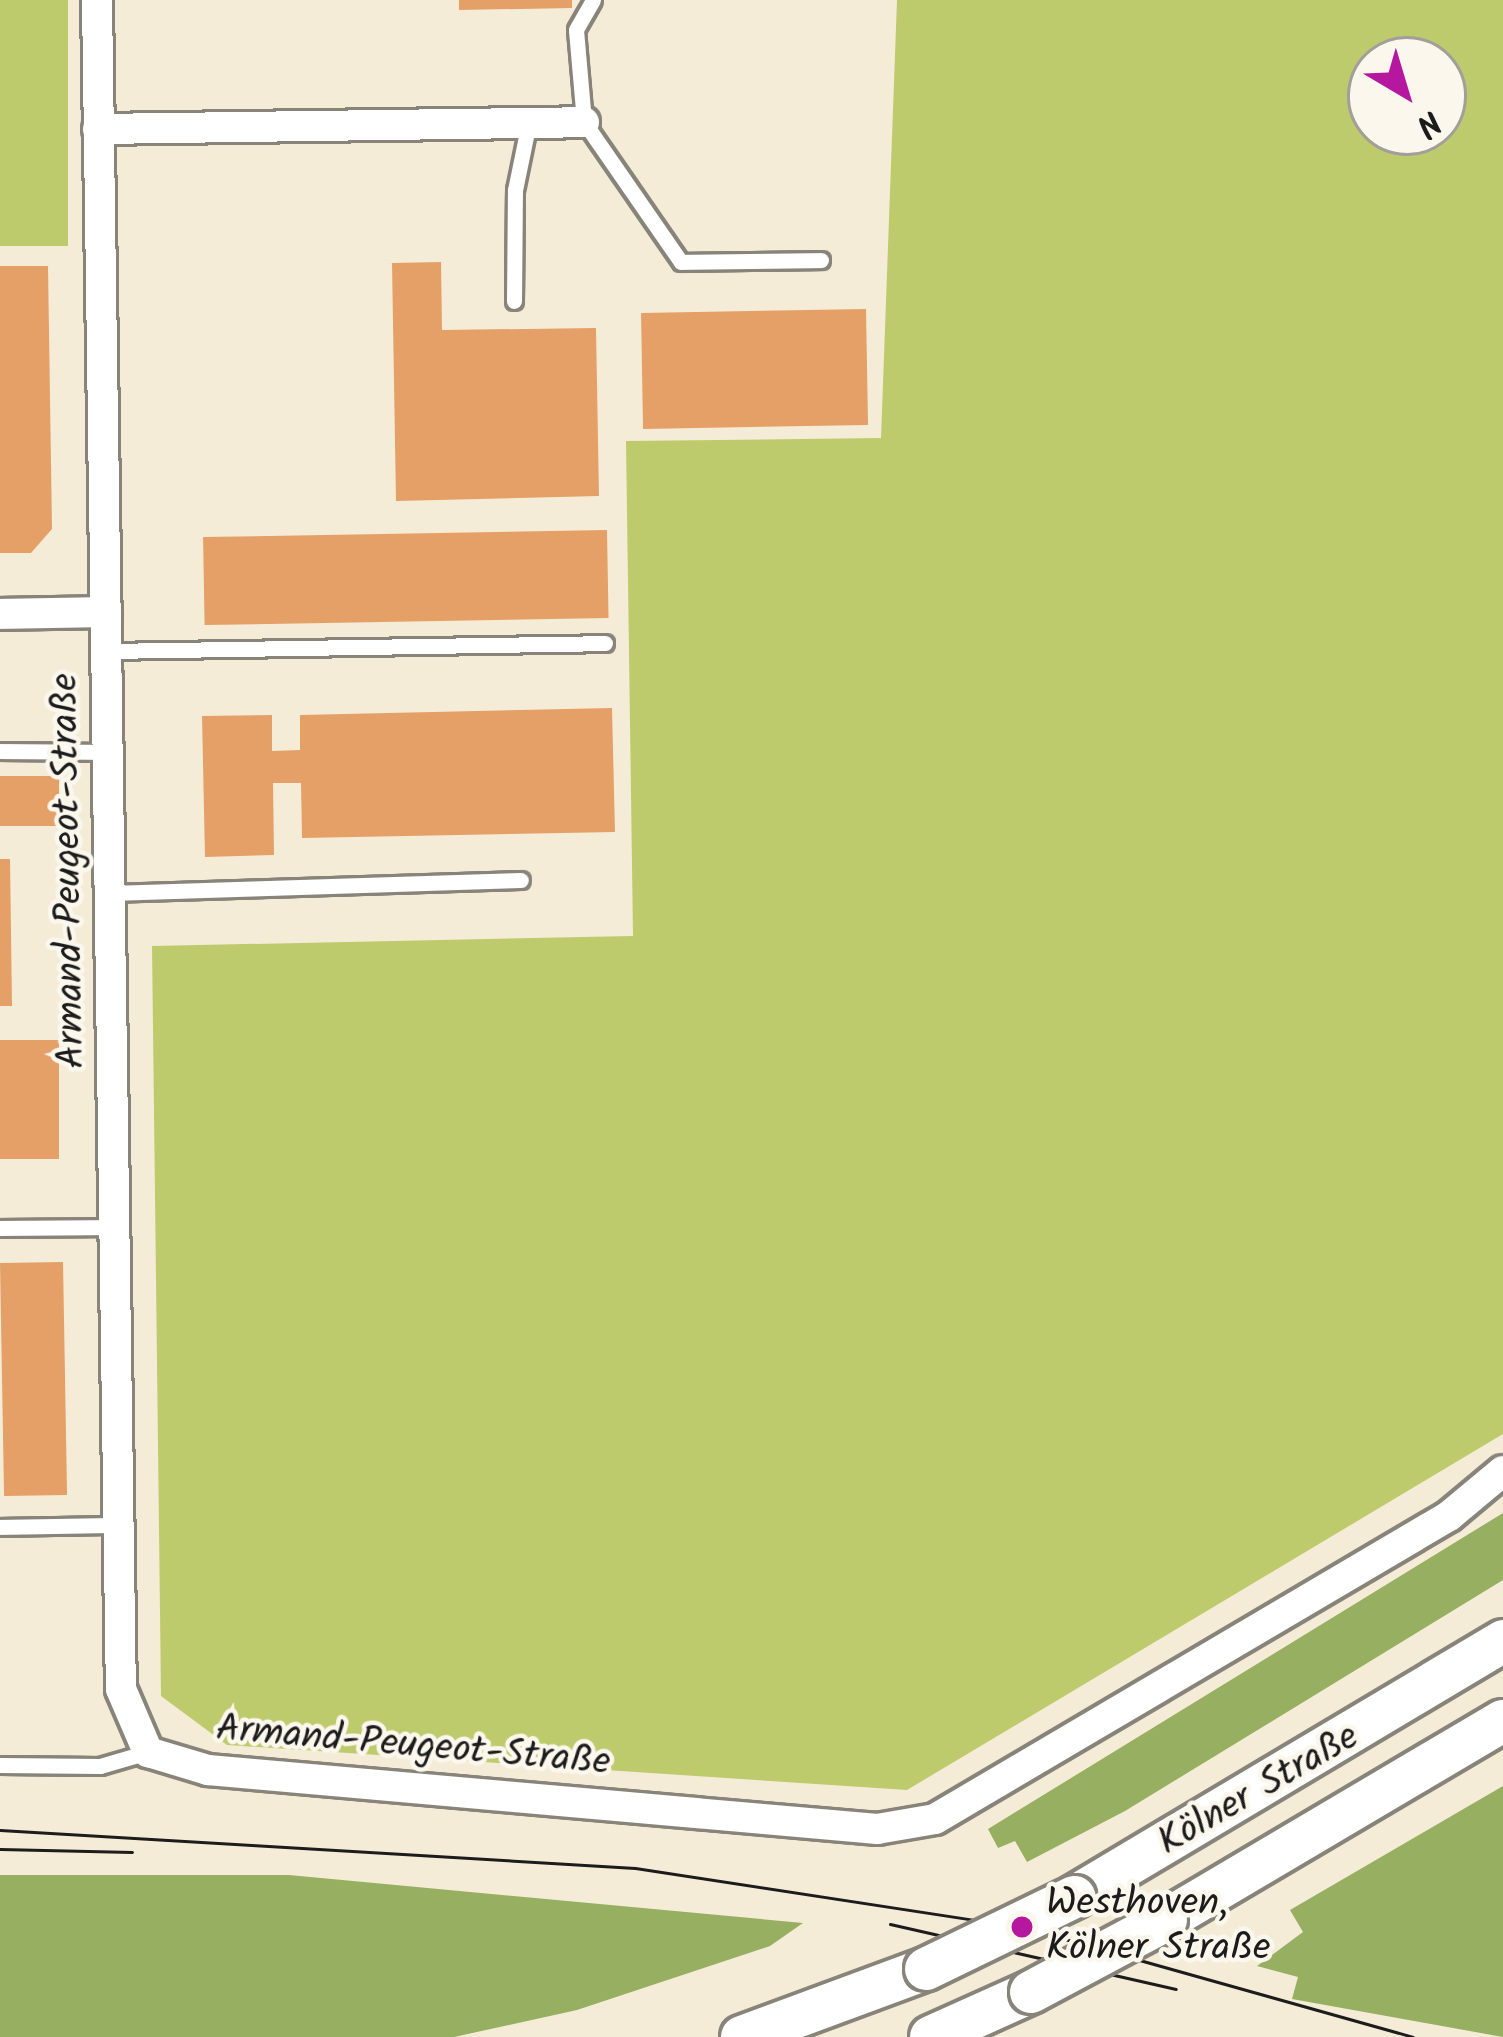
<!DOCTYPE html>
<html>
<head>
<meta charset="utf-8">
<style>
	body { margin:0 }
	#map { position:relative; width:1503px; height:2037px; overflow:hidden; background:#f5ecd7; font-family:Kalam,sans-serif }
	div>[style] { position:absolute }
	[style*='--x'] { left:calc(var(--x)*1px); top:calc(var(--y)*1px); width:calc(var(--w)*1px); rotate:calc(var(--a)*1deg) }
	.green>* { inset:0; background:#becb6d; transform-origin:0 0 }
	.forest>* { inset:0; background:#96af60 }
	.building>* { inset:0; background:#e4a067; transform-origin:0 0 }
	.roads { filter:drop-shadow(3px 0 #88847a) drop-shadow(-3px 0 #88847a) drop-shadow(0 3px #88847a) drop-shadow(0 -3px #88847a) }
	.lane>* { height:15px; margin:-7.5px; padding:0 7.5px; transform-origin:7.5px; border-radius:7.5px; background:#fff }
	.street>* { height:30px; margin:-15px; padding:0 15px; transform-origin:15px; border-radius:15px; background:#fff }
	.secondary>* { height:42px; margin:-21px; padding:0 21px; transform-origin:21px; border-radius:21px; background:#fff }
	.tram>* { height:3px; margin:-1.5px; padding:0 1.5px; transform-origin:1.5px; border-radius:1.5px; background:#1c1c1c }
	.bridges { filter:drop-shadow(3px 0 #88847a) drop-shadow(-3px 0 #88847a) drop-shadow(0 3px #88847a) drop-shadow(0 -3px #88847a) }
	.secondary-bridge>* { height:42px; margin:-21px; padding:0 21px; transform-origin:21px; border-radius:21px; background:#fff }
	.dots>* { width:33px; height:33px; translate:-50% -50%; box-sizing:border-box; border:6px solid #fbf7ec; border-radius:50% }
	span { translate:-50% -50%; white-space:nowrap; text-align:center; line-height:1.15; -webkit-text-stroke:9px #fbf7ec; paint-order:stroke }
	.street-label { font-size:39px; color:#1c1c1c }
	.poi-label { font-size:39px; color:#1c1c1c }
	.left { translate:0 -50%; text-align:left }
	.north { position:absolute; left:1347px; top:36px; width:120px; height:120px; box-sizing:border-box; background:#fbf7ec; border:3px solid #a29f99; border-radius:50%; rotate:142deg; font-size:33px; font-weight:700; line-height:48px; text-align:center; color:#1c1c1c }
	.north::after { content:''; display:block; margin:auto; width:42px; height:54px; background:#b5179e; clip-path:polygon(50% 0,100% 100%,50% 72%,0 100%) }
</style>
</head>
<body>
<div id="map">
	<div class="green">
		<div style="left:0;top:0;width:68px;height:246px"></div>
		<div style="clip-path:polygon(evenodd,897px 0,1503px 0,1503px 1434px,907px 1790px,227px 1745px,161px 1696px,152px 946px,633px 936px,626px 441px,881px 438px,897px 0,1371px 60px,1443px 60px,1443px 132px,1371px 132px,1371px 60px)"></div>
	</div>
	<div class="forest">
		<div style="clip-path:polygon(1503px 1513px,1503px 1580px,1125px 1811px,1027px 1862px,1015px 1841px,998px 1848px,988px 1829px)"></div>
		<div style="clip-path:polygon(1503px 1786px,1503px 2037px,1292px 1999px,1298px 1977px,1257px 1966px,1303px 1932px,1290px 1910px)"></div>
		<div style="clip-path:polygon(0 1875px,289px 1875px,803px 1923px,770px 1946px,577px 2010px,454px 2037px,0 2037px)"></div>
	</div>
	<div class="building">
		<div style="clip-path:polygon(459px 0,572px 0,572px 8px,459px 10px)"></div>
		<div style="clip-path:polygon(441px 262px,442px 330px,596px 328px,599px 496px,396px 501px,392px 263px)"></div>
		<div style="clip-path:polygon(0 266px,48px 266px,52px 529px,31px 553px,0 553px)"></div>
		<div style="left:866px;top:309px;width:116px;height:225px;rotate:89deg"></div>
		<div style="left:607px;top:530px;width:88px;height:404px;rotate:89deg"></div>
		<div style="clip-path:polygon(612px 708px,615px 832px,302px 838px,301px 783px,273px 783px,274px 855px,205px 857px,202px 716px,272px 715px,272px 751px,300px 750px,300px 715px)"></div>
		<div style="left:59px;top:776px;width:50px;height:59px;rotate:90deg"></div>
		<div style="clip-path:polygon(0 859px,10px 859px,12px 1006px,0 1006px)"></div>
		<div style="left:59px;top:1040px;width:119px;height:59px;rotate:90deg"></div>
		<div style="left:63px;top:1262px;width:233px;height:63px;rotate:89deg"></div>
	</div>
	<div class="roads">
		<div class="lane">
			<div style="--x:593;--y:0;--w:34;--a:120"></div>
			<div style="--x:576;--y:30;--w:92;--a:85"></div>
			<div style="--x:584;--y:122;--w:170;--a:55.3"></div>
			<div style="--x:681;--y:262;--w:140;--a:-0.8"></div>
			<div style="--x:514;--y:301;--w:111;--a:-89.5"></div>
			<div style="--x:515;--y:190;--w:69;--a:-78.4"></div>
			<div style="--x:106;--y:651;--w:499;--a:-0.9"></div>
			<div style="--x:0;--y:751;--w:108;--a:0.5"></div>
			<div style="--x:110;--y:893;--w:411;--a:-1.8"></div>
			<div style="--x:0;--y:1228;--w:114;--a:-0.5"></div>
			<div style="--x:0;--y:1527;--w:119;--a:-1"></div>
			<div style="--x:0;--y:1765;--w:100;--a:0.6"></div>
			<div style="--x:100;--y:1766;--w:50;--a:-16.3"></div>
		</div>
		<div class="street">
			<div style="--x:97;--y:0;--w:1689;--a:89.19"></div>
			<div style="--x:121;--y:1689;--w:69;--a:66.8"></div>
			<div style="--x:148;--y:1752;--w:63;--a:16.7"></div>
			<div style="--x:208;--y:1770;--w:672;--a:5.04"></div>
			<div style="--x:877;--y:1829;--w:59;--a:-9.8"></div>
			<div style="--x:935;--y:1819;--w:597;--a:-30.52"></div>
			<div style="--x:1449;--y:1516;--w:70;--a:-39.8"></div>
			<div style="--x:98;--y:129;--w:486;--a:-0.8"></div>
			<div style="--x:0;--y:614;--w:106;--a:-1.1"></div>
		</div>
		<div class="secondary">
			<div style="--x:1074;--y:1897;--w:500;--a:-30.8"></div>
			<div style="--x:1166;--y:1920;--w:391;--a:-30.6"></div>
			<div style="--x:742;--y:2037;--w:196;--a:-20.3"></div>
			<div style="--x:931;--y:2037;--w:110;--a:-24.2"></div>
		</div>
	</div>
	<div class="tram">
		<div style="--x:0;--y:1830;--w:636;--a:3.42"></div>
		<div style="--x:635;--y:1868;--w:391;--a:8.7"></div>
		<div style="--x:1022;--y:1927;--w:406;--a:15.7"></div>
		<div style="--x:0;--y:1849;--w:132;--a:1.3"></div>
		<div style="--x:890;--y:1924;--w:293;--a:12.8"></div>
	</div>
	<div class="bridges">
		<div class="secondary-bridge">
			<div style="--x:926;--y:1969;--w:165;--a:-25.9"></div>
			<div style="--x:1031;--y:1992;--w:153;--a:-28.1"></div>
		</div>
	</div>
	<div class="dots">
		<div style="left:1022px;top:1927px;background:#b5179e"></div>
	</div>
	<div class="street-label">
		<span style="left:70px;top:871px;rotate:-91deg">Armand-Peugeot-Straße</span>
		<span style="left:413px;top:1747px;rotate:5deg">Armand-Peugeot-Straße</span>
		<span style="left:1259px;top:1791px;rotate:-30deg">Kölner Straße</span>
	</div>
	<div class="poi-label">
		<span class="left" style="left:1046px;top:1927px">Westhoven,<br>Kölner Straße</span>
	</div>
	<div class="north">N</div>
</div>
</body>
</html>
